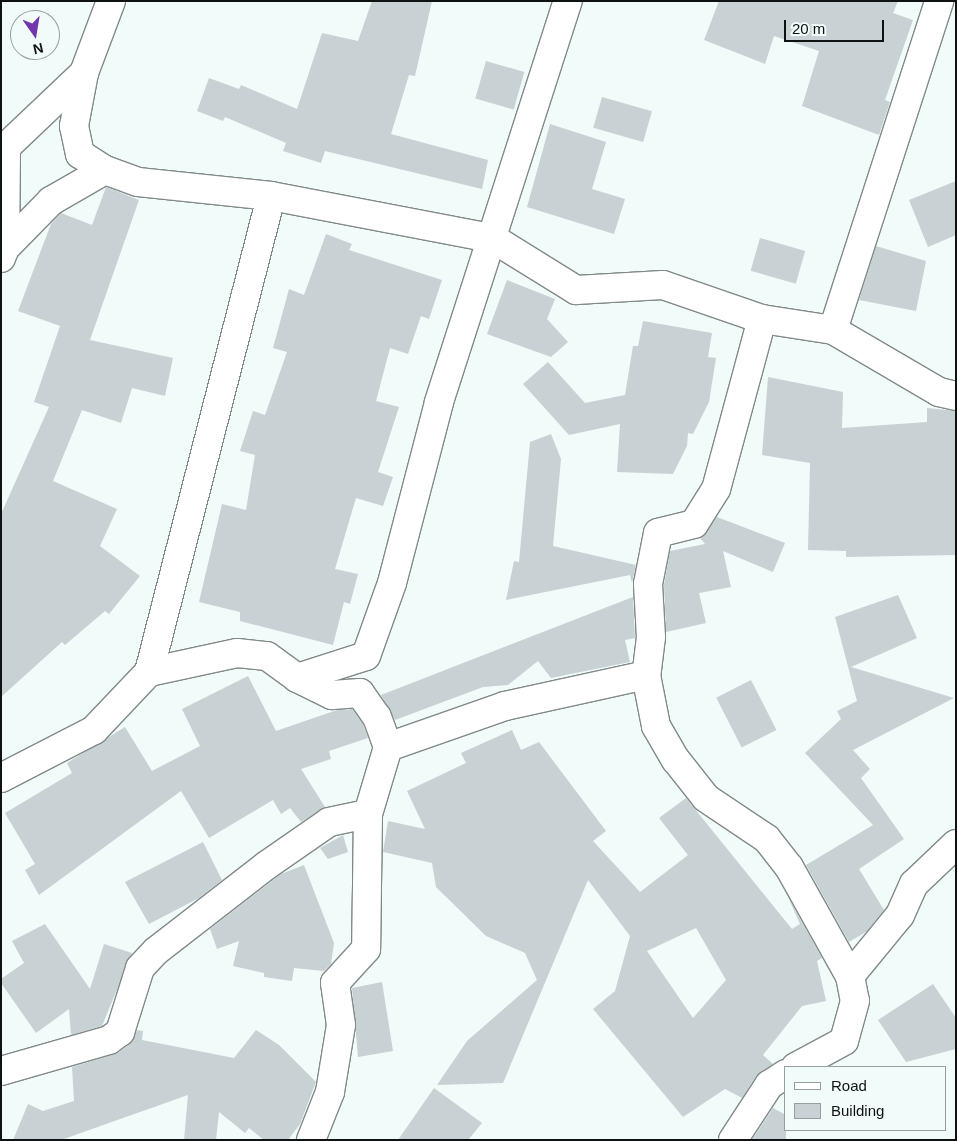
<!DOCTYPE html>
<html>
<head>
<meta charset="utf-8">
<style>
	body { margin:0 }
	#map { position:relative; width:957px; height:1141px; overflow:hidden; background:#f1fbfa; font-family:Arial,sans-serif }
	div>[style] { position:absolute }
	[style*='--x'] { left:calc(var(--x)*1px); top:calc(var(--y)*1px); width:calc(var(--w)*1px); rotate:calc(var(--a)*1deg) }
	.building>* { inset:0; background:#c8d1d3; transform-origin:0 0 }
	.roads { filter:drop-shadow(1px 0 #818989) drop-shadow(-1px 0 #818989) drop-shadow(0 1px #818989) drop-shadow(0 -1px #818989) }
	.minor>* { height:28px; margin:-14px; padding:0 14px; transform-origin:14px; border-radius:14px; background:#fff }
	span { translate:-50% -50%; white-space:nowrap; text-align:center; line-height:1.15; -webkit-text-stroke:4.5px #f1fbfa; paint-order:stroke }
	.frame { position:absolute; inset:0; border:2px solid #0f1212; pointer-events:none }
	.legend { position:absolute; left:784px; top:1066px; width:162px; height:65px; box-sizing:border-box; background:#f1fbfa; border:1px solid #979e9d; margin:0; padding:6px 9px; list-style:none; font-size:15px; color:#0f1212 }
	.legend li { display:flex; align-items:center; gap:10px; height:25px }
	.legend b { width:25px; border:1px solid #979e9d }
	.north { position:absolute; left:10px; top:10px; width:50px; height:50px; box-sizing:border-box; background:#f1fbfa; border:1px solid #979e9d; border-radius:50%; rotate:167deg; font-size:14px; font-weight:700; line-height:20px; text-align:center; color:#0f1212 }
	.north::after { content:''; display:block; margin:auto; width:18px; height:22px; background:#7237ad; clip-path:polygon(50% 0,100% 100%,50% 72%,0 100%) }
	.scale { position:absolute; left:784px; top:20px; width:100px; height:22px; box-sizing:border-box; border:2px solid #0f1212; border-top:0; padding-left:6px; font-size:15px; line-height:18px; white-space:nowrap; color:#0f1212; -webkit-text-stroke:4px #f1fbfa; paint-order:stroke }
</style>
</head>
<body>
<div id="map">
	<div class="building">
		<div style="clip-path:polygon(372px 1px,432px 1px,415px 76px,409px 75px,391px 134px,488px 160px,482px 189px,325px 151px,321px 163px,283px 151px,286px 143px,225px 117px,223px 121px,197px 111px,209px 78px,239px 89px,241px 85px,297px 109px,322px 33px,358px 41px)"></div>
		<div style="clip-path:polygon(719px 1px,898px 1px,893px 13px,913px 20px,885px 100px,890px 102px,879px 135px,802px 106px,819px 51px,774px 36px,765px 64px,704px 40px)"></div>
		<div style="left:486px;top:61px;width:40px;height:39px;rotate:16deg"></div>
		<div style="left:602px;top:97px;width:52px;height:32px;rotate:16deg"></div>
		<div style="clip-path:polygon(550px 124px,606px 142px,592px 189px,625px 199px,614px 234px,527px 207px)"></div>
		<div style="clip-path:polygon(956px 181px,956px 235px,928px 247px,909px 200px)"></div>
		<div style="clip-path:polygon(106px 187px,139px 200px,90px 340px,173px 358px,165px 396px,132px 388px,121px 423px,82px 410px,53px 481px,117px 509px,100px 546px,140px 576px,109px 614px,105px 611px,65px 645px,62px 642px,1px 697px,1px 514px,49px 407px,34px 402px,60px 326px,18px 311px,51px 224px,61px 213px,92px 225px)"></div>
		<div style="clip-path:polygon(326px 234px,352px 244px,349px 250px,442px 280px,429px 319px,421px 316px,408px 354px,390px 348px,376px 401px,399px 407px,378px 472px,393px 477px,383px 506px,356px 498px,335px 569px,358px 574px,350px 604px,344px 602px,333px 645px,240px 621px,240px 612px,199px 602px,222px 504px,246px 510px,255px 455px,240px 451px,253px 411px,265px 415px,287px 352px,273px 348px,289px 289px,304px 295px)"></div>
		<div style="left:760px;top:238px;width:47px;height:34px;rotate:16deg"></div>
		<div style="clip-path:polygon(876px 246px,926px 261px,916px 311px,859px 300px)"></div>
		<div style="clip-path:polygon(507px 280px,555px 299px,547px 319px,568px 342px,551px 357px,487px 334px)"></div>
		<div style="clip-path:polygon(643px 321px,712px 333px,708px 357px,716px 358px,709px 402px,693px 434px,688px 433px,687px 446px,673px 474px,617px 472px,620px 424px,569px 435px,523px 384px,548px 362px,585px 403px,625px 395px,633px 346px,638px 346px)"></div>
		<div style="clip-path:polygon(768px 377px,843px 392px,842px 428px,927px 422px,927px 408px,956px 411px,956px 555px,846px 557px,846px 551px,808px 550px,810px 463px,762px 455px)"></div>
		<div style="clip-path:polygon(551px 434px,561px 459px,553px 546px,636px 565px,632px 583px,630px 575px,506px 600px,514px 561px,519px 562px,530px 442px)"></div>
		<div style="clip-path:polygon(717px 517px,785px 543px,773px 572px,723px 551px,731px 587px,699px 593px,706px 623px,666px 632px,664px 585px,670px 551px,705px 544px,700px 538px)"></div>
		<div style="clip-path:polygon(898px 595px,917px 638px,851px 667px,954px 698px,853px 750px,870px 769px,861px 778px,904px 839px,859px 869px,884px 910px,866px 932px,849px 942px,806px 865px,873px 825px,805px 753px,841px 719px,837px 711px,857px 701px,835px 617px)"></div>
		<div style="clip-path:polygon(633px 597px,635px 638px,625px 640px,630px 662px,551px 678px,538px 661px,508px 685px,483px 687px,395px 720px,381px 695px)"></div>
		<div style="clip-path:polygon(248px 676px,276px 731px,337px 710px,352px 709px,363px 724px,368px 738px,329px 751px,331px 759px,301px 769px,325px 807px,301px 822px,290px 808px,281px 814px,273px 800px,209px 838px,181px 791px,39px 895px,25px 870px,35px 864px,5px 813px,72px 773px,67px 763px,125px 727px,152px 771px,200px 746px,182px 709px)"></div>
		<div style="left:751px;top:680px;width:56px;height:39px;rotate:63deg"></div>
		<div style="clip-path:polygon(evenodd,512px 730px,521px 750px,539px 742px,606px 831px,593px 841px,640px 892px,688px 855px,659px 818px,686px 798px,792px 929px,800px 924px,788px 897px,822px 958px,817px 961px,826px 1001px,802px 1006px,763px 1055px,773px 1064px,756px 1076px,742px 1098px,725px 1089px,683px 1117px,593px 1009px,615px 991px,630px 936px,588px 880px,503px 1083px,437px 1085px,467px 1041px,537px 980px,525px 953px,486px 936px,436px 887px,432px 863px,383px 852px,388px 821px,425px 829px,407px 791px,466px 763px,461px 753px,512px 730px,696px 928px,726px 980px,693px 1018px,647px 951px,696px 928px)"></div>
		<div style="clip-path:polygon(343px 835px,348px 852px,328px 859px,320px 848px)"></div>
		<div style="clip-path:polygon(203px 842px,222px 880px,199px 898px,149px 924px,125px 882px)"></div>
		<div style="clip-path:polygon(304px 865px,334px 943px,331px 964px,324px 971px,294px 968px,292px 981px,264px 977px,264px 973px,233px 966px,239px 941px,217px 949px,210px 929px,281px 874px)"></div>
		<div style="clip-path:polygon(45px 924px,90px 989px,104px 944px,132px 953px,102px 1026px,71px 1035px,69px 1009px,36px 1033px,1px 983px,1px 979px,24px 963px,12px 941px)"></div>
		<div style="clip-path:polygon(382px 982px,393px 1051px,358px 1057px,352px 988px)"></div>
		<div style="clip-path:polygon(933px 984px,956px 1018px,956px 1049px,906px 1062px,878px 1020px)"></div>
		<div style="clip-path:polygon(137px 1030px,143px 1031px,142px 1040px,234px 1058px,256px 1030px,279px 1045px,316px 1082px,300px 1124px,288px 1140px,264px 1140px,249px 1128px,245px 1133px,219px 1112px,216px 1140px,184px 1140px,188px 1095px,61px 1140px,13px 1140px,28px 1104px,43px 1111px,74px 1101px,72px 1067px,118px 1053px,130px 1044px)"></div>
		<div style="clip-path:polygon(434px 1088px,482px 1123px,468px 1140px,398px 1140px)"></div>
		<div style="clip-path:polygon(773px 1108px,786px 1115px,786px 1140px,752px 1140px)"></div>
	</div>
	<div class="roads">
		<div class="minor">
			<div style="--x:111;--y:1;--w:77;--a:110.6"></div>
			<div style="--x:84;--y:73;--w:54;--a:100.7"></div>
			<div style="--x:74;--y:126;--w:29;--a:78"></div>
			<div style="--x:80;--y:154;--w:30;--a:33"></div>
			<div style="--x:105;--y:170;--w:35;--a:20"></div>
			<div style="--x:138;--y:182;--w:134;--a:6"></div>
			<div style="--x:271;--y:196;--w:225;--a:10.8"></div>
			<div style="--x:492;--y:238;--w:99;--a:31.8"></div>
			<div style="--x:576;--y:290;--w:87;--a:-3.3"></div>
			<div style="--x:663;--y:285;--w:105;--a:19"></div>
			<div style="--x:762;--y:319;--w:72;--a:8.8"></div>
			<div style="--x:833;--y:330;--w:123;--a:30.3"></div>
			<div style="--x:939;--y:392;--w:17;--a:13"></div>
			<div style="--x:5;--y:248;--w:101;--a:-89.4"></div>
			<div style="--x:6;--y:147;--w:108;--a:-43.5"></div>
			<div style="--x:1;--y:258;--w:11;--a:-68"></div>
			<div style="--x:5;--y:248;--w:66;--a:-45.6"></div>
			<div style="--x:51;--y:201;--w:62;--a:-29.9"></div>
			<div style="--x:762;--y:319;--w:176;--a:105.1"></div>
			<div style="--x:716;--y:489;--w:41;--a:122.2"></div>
			<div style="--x:694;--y:524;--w:37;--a:166"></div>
			<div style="--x:658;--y:533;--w:52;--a:101.1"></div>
			<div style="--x:648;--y:584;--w:53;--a:86.8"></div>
			<div style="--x:651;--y:637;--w:38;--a:97"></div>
			<div style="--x:646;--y:675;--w:52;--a:78.9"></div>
			<div style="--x:656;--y:726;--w:39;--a:60"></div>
			<div style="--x:676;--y:760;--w:48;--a:51.7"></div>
			<div style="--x:706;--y:798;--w:73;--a:33.9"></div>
			<div style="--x:767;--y:839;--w:36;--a:52"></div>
			<div style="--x:789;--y:867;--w:125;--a:60.8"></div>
			<div style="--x:850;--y:976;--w:25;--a:79"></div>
			<div style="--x:855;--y:1001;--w:41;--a:105.4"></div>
			<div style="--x:844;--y:1041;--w:55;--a:151.6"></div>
			<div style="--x:833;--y:330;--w:346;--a:-72.1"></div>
			<div style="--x:149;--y:672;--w:491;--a:-75.6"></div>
			<div style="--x:297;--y:678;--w:39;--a:26"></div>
			<div style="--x:332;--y:695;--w:28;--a:-4"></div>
			<div style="--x:360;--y:693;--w:29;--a:55"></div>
			<div style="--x:377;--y:717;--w:32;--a:70"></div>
			<div style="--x:388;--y:747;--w:70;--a:106.6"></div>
			<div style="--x:368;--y:814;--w:135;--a:90.8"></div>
			<div style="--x:366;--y:949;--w:46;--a:132.4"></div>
			<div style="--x:335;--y:983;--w:42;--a:81.9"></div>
			<div style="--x:341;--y:1025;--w:68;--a:99.3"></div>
			<div style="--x:330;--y:1092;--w:52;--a:111.6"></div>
			<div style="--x:388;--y:747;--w:124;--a:-19.3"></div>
			<div style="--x:505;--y:706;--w:144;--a:-12.4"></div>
			<div style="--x:1;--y:778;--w:105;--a:-27.3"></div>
			<div style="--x:94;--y:730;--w:80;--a:-46.5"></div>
			<div style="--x:149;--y:672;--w:90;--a:-12.2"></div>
			<div style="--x:237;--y:653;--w:30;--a:6"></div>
			<div style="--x:267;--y:656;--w:37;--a:36"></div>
			<div style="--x:297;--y:678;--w:72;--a:-17.7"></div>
			<div style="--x:366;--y:656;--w:77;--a:-70.4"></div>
			<div style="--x:392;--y:583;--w:187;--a:-75.4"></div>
			<div style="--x:439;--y:402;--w:421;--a:-72.2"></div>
			<div style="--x:850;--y:976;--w:79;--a:-50.7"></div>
			<div style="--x:900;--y:915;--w:34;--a:-66"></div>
			<div style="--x:914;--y:884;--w:58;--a:-43.6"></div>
			<div style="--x:1;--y:1071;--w:112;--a:-16"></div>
			<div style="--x:109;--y:1040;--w:14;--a:-36"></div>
			<div style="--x:120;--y:1032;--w:67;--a:-72.6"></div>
			<div style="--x:140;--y:968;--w:23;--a:-47"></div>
			<div style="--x:156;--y:951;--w:140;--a:-37.8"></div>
			<div style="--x:267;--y:865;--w:75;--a:-34.7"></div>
			<div style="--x:329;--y:822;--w:40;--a:-12"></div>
			<div style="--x:733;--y:1140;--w:66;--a:-56.8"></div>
			<div style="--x:769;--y:1085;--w:20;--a:-33"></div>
		</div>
	</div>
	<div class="frame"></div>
	<ul class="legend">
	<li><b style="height:6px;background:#fff"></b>Road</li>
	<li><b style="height:14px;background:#c8d1d3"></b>Building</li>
	</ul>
	<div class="north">N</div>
	<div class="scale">20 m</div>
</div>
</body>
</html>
